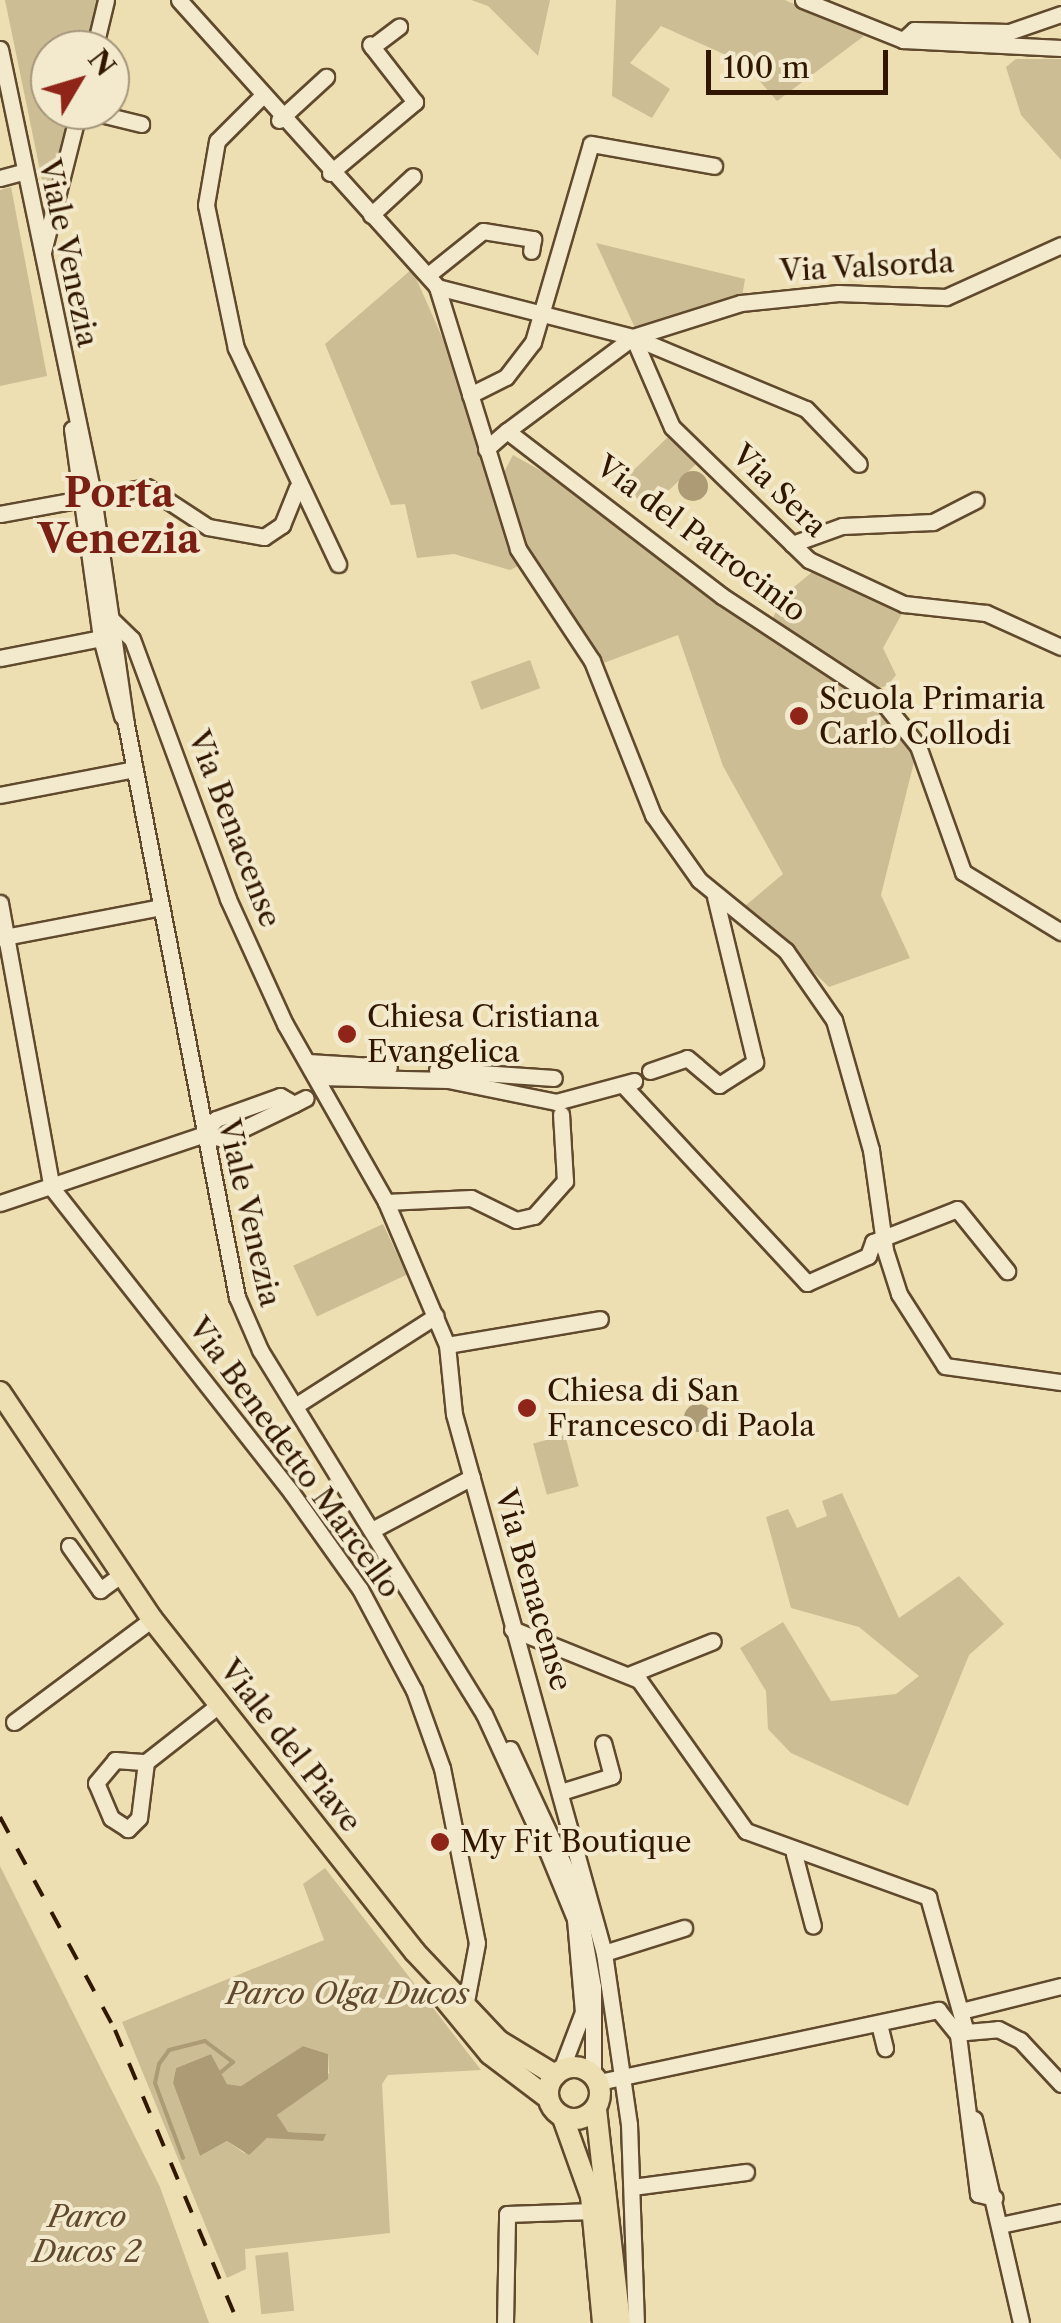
<!DOCTYPE html>
<html>
<head>
<meta charset="utf-8">
<style>
	body { margin:0 }
	#map { position:relative; width:1061px; height:2323px; overflow:hidden; background:#eddfb2; font-family:"Libre Caslon Text",serif }
	div>[style] { position:absolute }
	[style*='--x'] { left:calc(var(--x)*1px); top:calc(var(--y)*1px); width:calc(var(--w)*1px); rotate:calc(var(--a)*1deg) }
	.green>* { inset:0; background:#cdbd94; transform-origin:0 0 }
	.water>* { inset:0; background:#ad9b75 }
	.round { border-radius:50% }
	.stream>* { height:4px; margin:-2px; padding:0 2px; transform-origin:2px; border-radius:2px; background:#ad9b75 }
	.roads { filter:drop-shadow(2px 0 #60492c) drop-shadow(-2px 0 #60492c) drop-shadow(0 2px #60492c) drop-shadow(0 -2px #60492c) }
	.minor>* { height:15px; margin:-7.5px; padding:0 7.5px; transform-origin:7.5px; border-radius:7.5px; background:#f3eacd }
	.major>* { height:20px; margin:-10px; padding:0 10px; transform-origin:10px; border-radius:10px; background:#eddfb2 }
	.major>.ring { margin:-10px; padding:0; box-sizing:content-box; background:none; border:20px solid #eddfb2; border-radius:50% }
	.rail>* { height:4px; margin-top:-2px; transform-origin:0; background:repeating-linear-gradient(90deg,#311700 0 18px,transparent 0 36px) }
	.dots>* { width:28px; height:28px; translate:-50% -50%; box-sizing:border-box; border:5px solid #f3eacd; border-radius:50% }
	span { translate:-50% -50%; white-space:nowrap; text-align:center; line-height:1.15; -webkit-text-stroke:8px #f3eacd; paint-order:stroke }
	.street-label { font-size:30px; color:#311700 }
	.poi-label { font-size:30px; color:#311700 }
	.left { translate:0 -50%; text-align:left }
	.park-label { font-size:30px; color:#60492c; font-style:italic }
	.district-label { font-size:40px; color:#7a1f14; font-weight:700 }
	.north { position:absolute; left:30px; top:30px; width:100px; height:100px; box-sizing:border-box; background:#f3eacd; border:2px solid #a5967b; border-radius:50%; rotate:52deg; font-size:28px; font-weight:700; line-height:40px; text-align:center; color:#311700 }
	.north::after { content:''; display:block; margin:auto; width:35px; height:45px; background:#8f2418; clip-path:polygon(50% 0,100% 100%,50% 72%,0 100%) }
	.scale { position:absolute; left:706px; top:50px; width:182px; height:45px; box-sizing:border-box; border:5px solid #311700; border-top:0; padding-left:12px; font-size:30px; line-height:35px; white-space:nowrap; color:#311700; -webkit-text-stroke:8px #f3eacd; paint-order:stroke }
</style>
</head>
<body>
<div id="map">
	<div class="green">
		<div style="clip-path:polygon(5px 0,102px 0,90px 50px,50px 50px,50px 110px,76px 110px,48px 209px)"></div>
		<div style="clip-path:polygon(471px 0,550px 0,538px 56px,488px 6px)"></div>
		<div style="clip-path:polygon(616px 0,785px 0,864px 36px,777px 101px,744px 63px,661px 26px,630px 63px,670px 89px,652px 118px,612px 96px)"></div>
		<div style="clip-path:polygon(1016px 59px,1061px 59px,1061px 160px,1021px 115px,1006px 67px)"></div>
		<div style="clip-path:polygon(11px 187px,47px 376px,0 386px,0 190px)"></div>
		<div style="clip-path:polygon(596px 243px,745px 279px,742px 297px,635px 328px)"></div>
		<div style="clip-path:polygon(412px 269px,458px 373px,520px 565px,510px 570px,454px 554px,417px 558px,405px 504px,391px 505px,325px 344px)"></div>
		<div style="left:671px;top:434px;width:39px;height:69px;rotate:46deg"></div>
		<div style="clip-path:polygon(513px 455px,586px 496px,885px 710px,917px 750px,881px 895px,910px 958px,829px 987px,745px 906px,783px 874px,723px 766px,678px 635px,601px 664px,532px 560px,504px 472px)"></div>
		<div style="clip-path:polygon(817px 568px,904px 610px,883px 648px,896px 675px,888px 685px,875px 690px,772px 620px,783px 596px)"></div>
		<div style="left:530px;top:660px;width:30px;height:63px;rotate:70deg"></div>
		<div style="left:383px;top:1224px;width:56px;height:99px;rotate:65deg"></div>
		<div style="left:565px;top:1435px;width:53px;height:33px;rotate:75deg"></div>
		<div style="clip-path:polygon(842px 1493px,899px 1618px,959px 1576px,1004px 1624px,969px 1655px,908px 1806px,791px 1753px,768px 1729px,766px 1691px,740px 1648px,783px 1622px,831px 1701px,896px 1694px,919px 1676px,859px 1627px,791px 1608px,766px 1517px,788px 1509px,797px 1528px,827px 1516px,822px 1501px)"></div>
		<div style="clip-path:polygon(0 1866px,160px 2187px,209px 2323px,0 2323px)"></div>
		<div style="clip-path:polygon(evenodd,325px 1868px,481px 2070px,388px 2075px,382px 2084px,390px 2233px,245px 2249px,246px 2269px,227px 2278px,122px 2022px,324px 1940px,303px 1884px,325px 1868px,303px 2046px,328px 2054px,329px 2073px,277px 2115px,287px 2132px,325px 2134px,267px 2138px,244px 2153px,227px 2141px,200px 2156px,173px 2083px,176px 2068px,211px 2054px,227px 2084px,241px 2086px,303px 2046px)"></div>
		<div style="left:288px;top:2252px;width:59px;height:33px;rotate:84deg"></div>
	</div>
	<div class="water">
		<div class="round" style="left:678px;top:471px;width:30px;height:30px"></div>
		<div class="round" style="left:684px;top:1404px;width:28px;height:28px"></div>
		<div style="clip-path:polygon(303px 2046px,328px 2054px,328px 2079px,277px 2115px,288px 2132px,326px 2134px,323px 2141px,267px 2138px,249px 2155px,227px 2141px,200px 2156px,173px 2083px,176px 2068px,211px 2054px,227px 2084px,241px 2086px)"></div>
	</div>
	<div class="stream">
		<div style="--x:183;--y:2158;--w:80;--a:-110.5"></div>
		<div style="--x:155;--y:2083;--w:19;--a:-78"></div>
		<div style="--x:159;--y:2064;--w:17;--a:-54"></div>
		<div style="--x:169;--y:2050;--w:37;--a:-14"></div>
		<div style="--x:205;--y:2041;--w:35;--a:37"></div>
		<div style="--x:233;--y:2062;--w:17;--a:140"></div>
	</div>
	<div class="roads">
		<div class="minor">
			<div style="--x:179;--y:0;--w:386;--a:48"></div>
			<div style="--x:437;--y:287;--w:274;--a:72.8"></div>
			<div style="--x:518;--y:549;--w:134;--a:56.5"></div>
			<div style="--x:592;--y:661;--w:166;--a:68.4"></div>
			<div style="--x:653;--y:815;--w:80;--a:54.7"></div>
			<div style="--x:699;--y:880;--w:112;--a:39.2"></div>
			<div style="--x:786;--y:951;--w:84;--a:55.2"></div>
			<div style="--x:834;--y:1020;--w:135;--a:74.1"></div>
			<div style="--x:871;--y:1150;--w:101;--a:82"></div>
			<div style="--x:885;--y:1250;--w:46;--a:72.3"></div>
			<div style="--x:899;--y:1294;--w:85;--a:57.4"></div>
			<div style="--x:945;--y:1366;--w:117;--a:7.9"></div>
			<div style="--x:803;--y:0;--w:108;--a:21.8"></div>
			<div style="--x:903;--y:40;--w:158;--a:2.9"></div>
			<div style="--x:903;--y:40;--w:15;--a:-42"></div>
			<div style="--x:914;--y:30;--w:95;--a:1.2"></div>
			<div style="--x:1009;--y:32;--w:55;--a:-19.1"></div>
			<div style="--x:372;--y:47;--w:34;--a:-37"></div>
			<div style="--x:0;--y:49;--w:457;--a:78.2"></div>
			<div style="--x:93;--y:496;--w:230;--a:81.8"></div>
			<div style="--x:126;--y:724;--w:584;--a:79.04"></div>
			<div style="--x:237;--y:1297;--w:58;--a:66.5"></div>
			<div style="--x:260;--y:1350;--w:427;--a:58.4"></div>
			<div style="--x:484;--y:1714;--w:151;--a:65.3"></div>
			<div style="--x:547;--y:1851;--w:74;--a:67.6"></div>
			<div style="--x:575;--y:1919;--w:93;--a:85.1"></div>
			<div style="--x:583;--y:2012;--w:62;--a:110.8"></div>
			<div style="--x:94;--y:50;--w:51;--a:-76.5"></div>
			<div style="--x:261;--y:97;--w:62;--a:135"></div>
			<div style="--x:217;--y:141;--w:65;--a:99.8"></div>
			<div style="--x:206;--y:205;--w:146;--a:78.2"></div>
			<div style="--x:236;--y:348;--w:239;--a:64.7"></div>
			<div style="--x:84;--y:110;--w:59;--a:13.8"></div>
			<div style="--x:279;--y:120;--w:64;--a:-42.5"></div>
			<div style="--x:330;--y:173;--w:111;--a:-39.9"></div>
			<div style="--x:415;--y:102;--w:73;--a:-127.8"></div>
			<div style="--x:0;--y:178;--w:24;--a:-15"></div>
			<div style="--x:371;--y:215;--w:57;--a:-42.9"></div>
			<div style="--x:43;--y:252;--w:146;--a:-75.8"></div>
			<div style="--x:428;--y:275;--w:70;--a:-38.7"></div>
			<div style="--x:483;--y:231;--w:51;--a:9.1"></div>
			<div style="--x:533;--y:239;--w:12;--a:99"></div>
			<div style="--x:437;--y:287;--w:202;--a:14.3"></div>
			<div style="--x:633;--y:337;--w:187;--a:22.6"></div>
			<div style="--x:806;--y:409;--w:76;--a:46.1"></div>
			<div style="--x:633;--y:337;--w:98;--a:66.6"></div>
			<div style="--x:672;--y:427;--w:191;--a:44.2"></div>
			<div style="--x:809;--y:560;--w:105;--a:24.9"></div>
			<div style="--x:904;--y:604;--w:82;--a:6.3"></div>
			<div style="--x:986;--y:613;--w:82;--a:24.4"></div>
			<div style="--x:470;--y:395;--w:40;--a:-26.6"></div>
			<div style="--x:506;--y:377;--w:44;--a:-52.4"></div>
			<div style="--x:533;--y:342;--w:206;--a:-73.7"></div>
			<div style="--x:591;--y:144;--w:125;--a:10.1"></div>
			<div style="--x:72;--y:429;--w:211;--a:82.1"></div>
			<div style="--x:101;--y:638;--w:81;--a:74.9"></div>
			<div style="--x:507;--y:431;--w:157;--a:-36.7"></div>
			<div style="--x:633;--y:337;--w:113;--a:-17.5"></div>
			<div style="--x:741;--y:303;--w:98;--a:-5.9"></div>
			<div style="--x:838;--y:293;--w:108;--a:2.1"></div>
			<div style="--x:946;--y:297;--w:126;--a:-24.3"></div>
			<div style="--x:486;--y:449;--w:28;--a:-41"></div>
			<div style="--x:507;--y:431;--w:271;--a:37.5"></div>
			<div style="--x:722;--y:596;--w:191;--a:33.3"></div>
			<div style="--x:882;--y:701;--w:58;--a:51.3"></div>
			<div style="--x:918;--y:746;--w:134;--a:70.3"></div>
			<div style="--x:963;--y:872;--w:115;--a:31.5"></div>
			<div style="--x:0;--y:514;--w:149;--a:-10.4"></div>
			<div style="--x:147;--y:487;--w:73;--a:33.3"></div>
			<div style="--x:208;--y:527;--w:57;--a:10.1"></div>
			<div style="--x:264;--y:537;--w:22;--a:-34"></div>
			<div style="--x:282;--y:525;--w:40;--a:-68"></div>
			<div style="--x:792;--y:544;--w:53;--a:-19.8"></div>
			<div style="--x:842;--y:526;--w:91;--a:-2.5"></div>
			<div style="--x:933;--y:522;--w:48;--a:-27.1"></div>
			<div style="--x:110;--y:618;--w:30;--a:44"></div>
			<div style="--x:132;--y:639;--w:277;--a:69.7"></div>
			<div style="--x:228;--y:899;--w:137;--a:65.5"></div>
			<div style="--x:285;--y:1024;--w:205;--a:60.4"></div>
			<div style="--x:386;--y:1202;--w:155;--a:66.9"></div>
			<div style="--x:447;--y:1345;--w:69;--a:84.2"></div>
			<div style="--x:454;--y:1414;--w:559;--a:74.45"></div>
			<div style="--x:604;--y:1953;--w:173;--a:81.7"></div>
			<div style="--x:629;--y:2124;--w:199;--a:88"></div>
			<div style="--x:0;--y:658;--w:103;--a:-11.2"></div>
			<div style="--x:0;--y:795;--w:137;--a:-10.9"></div>
			<div style="--x:0;--y:903;--w:290;--a:79.7"></div>
			<div style="--x:52;--y:1188;--w:387;--a:51.8"></div>
			<div style="--x:291;--y:1492;--w:119;--a:54.6"></div>
			<div style="--x:360;--y:1589;--w:115;--a:61.9"></div>
			<div style="--x:414;--y:1690;--w:83;--a:70.3"></div>
			<div style="--x:442;--y:1768;--w:178;--a:78.7"></div>
			<div style="--x:477;--y:1943;--w:70;--a:100.7"></div>
			<div style="--x:0;--y:938;--w:164;--a:-10.9"></div>
			<div style="--x:308;--y:1062;--w:81;--a:3.5"></div>
			<div style="--x:437;--y:1070;--w:117;--a:3.9"></div>
			<div style="--x:650;--y:1071;--w:39;--a:-19"></div>
			<div style="--x:687;--y:1058;--w:42;--a:40.2"></div>
			<div style="--x:719;--y:1085;--w:43;--a:-32.6"></div>
			<div style="--x:755;--y:1062;--w:170;--a:-103.6"></div>
			<div style="--x:317;--y:1077;--w:131;--a:1.3"></div>
			<div style="--x:448;--y:1080;--w:110;--a:11.5"></div>
			<div style="--x:556;--y:1102;--w:81;--a:-15.1"></div>
			<div style="--x:624;--y:1086;--w:269;--a:47.1"></div>
			<div style="--x:807;--y:1283;--w:67;--a:-23.9"></div>
			<div style="--x:868;--y:1256;--w:15;--a:-70"></div>
			<div style="--x:873;--y:1242;--w:90;--a:-21.4"></div>
			<div style="--x:957;--y:1209;--w:80;--a:51.1"></div>
			<div style="--x:294;--y:1104;--w:16;--a:-150"></div>
			<div style="--x:280;--y:1096;--w:68;--a:160.2"></div>
			<div style="--x:216;--y:1119;--w:21;--a:131"></div>
			<div style="--x:202;--y:1135;--w:18;--a:9"></div>
			<div style="--x:220;--y:1138;--w:17;--a:-21"></div>
			<div style="--x:236;--y:1132;--w:64;--a:-25.8"></div>
			<div style="--x:294;--y:1104;--w:13;--a:-27"></div>
			<div style="--x:386;--y:1202;--w:85;--a:-2.7"></div>
			<div style="--x:471;--y:1198;--w:50;--a:26.1"></div>
			<div style="--x:516;--y:1220;--w:18;--a:-13"></div>
			<div style="--x:534;--y:1216;--w:47;--a:-48.5"></div>
			<div style="--x:565;--y:1181;--w:67;--a:-93.4"></div>
			<div style="--x:0;--y:1203;--w:213;--a:-18.6"></div>
			<div style="--x:447;--y:1345;--w:155;--a:-9.6"></div>
			<div style="--x:295;--y:1406;--w:167;--a:-32.6"></div>
			<div style="--x:372;--y:1530;--w:113;--a:-27.9"></div>
			<div style="--x:69;--y:1546;--w:54;--a:54.8"></div>
			<div style="--x:100;--y:1590;--w:26;--a:-36"></div>
			<div style="--x:512;--y:1629;--w:137;--a:21.9"></div>
			<div style="--x:639;--y:1680;--w:185;--a:54.7"></div>
			<div style="--x:746;--y:1831;--w:194;--a:19.9"></div>
			<div style="--x:928;--y:1897;--w:140;--a:74.3"></div>
			<div style="--x:966;--y:2032;--w:32;--a:-5"></div>
			<div style="--x:998;--y:2029;--w:25;--a:27"></div>
			<div style="--x:1020;--y:2040;--w:60;--a:47"></div>
			<div style="--x:631;--y:1674;--w:88;--a:-21.9"></div>
			<div style="--x:14;--y:1722;--w:172;--a:-36.7"></div>
			<div style="--x:510;--y:1749;--w:154;--a:65.1"></div>
			<div style="--x:575;--y:1889;--w:100;--a:79.6"></div>
			<div style="--x:593;--y:1987;--w:88;--a:90"></div>
			<div style="--x:115;--y:1760;--w:31;--a:4"></div>
			<div style="--x:146;--y:1762;--w:56;--a:97.1"></div>
			<div style="--x:139;--y:1818;--w:16;--a:135"></div>
			<div style="--x:128;--y:1829;--w:20;--a:-147"></div>
			<div style="--x:111;--y:1818;--w:38;--a:-113"></div>
			<div style="--x:96;--y:1783;--w:30;--a:-50"></div>
			<div style="--x:146;--y:1762;--w:94;--a:-38.1"></div>
			<div style="--x:564;--y:1791;--w:50;--a:-17.4"></div>
			<div style="--x:612;--y:1776;--w:34;--a:-105"></div>
			<div style="--x:794;--y:1854;--w:74;--a:75.2"></div>
			<div style="--x:604;--y:1953;--w:84;--a:-17.4"></div>
			<div style="--x:961;--y:2011;--w:103;--a:-14"></div>
			<div style="--x:879;--y:2024;--w:25;--a:76"></div>
			<div style="--x:599;--y:2082;--w:347;--a:-12"></div>
			<div style="--x:938;--y:2010;--w:32;--a:51"></div>
			<div style="--x:958;--y:2035;--w:160;--a:82.8"></div>
			<div style="--x:978;--y:2194;--w:17;--a:13"></div>
			<div style="--x:974;--y:2119;--w:209;--a:77"></div>
			<div style="--x:632;--y:2187;--w:115;--a:-7.5"></div>
			<div style="--x:1005;--y:2224;--w:57;--a:-12.1"></div>
			<div style="--x:505;--y:2323;--w:109;--a:-88.9"></div>
			<div style="--x:507;--y:2214;--w:86;--a:-2"></div>
		</div>
		<div class="major">
			<div style="--x:0;--y:1392;--w:273;--a:56.2"></div>
			<div style="--x:152;--y:1619;--w:424;--a:51.7"></div>
			<div style="--x:415;--y:1952;--w:122;--a:46.7"></div>
			<div style="--x:499;--y:2041;--w:66;--a:31.3"></div>
			<div style="--x:442;--y:1996;--w:75;--a:50.4"></div>
			<div style="--x:490;--y:2054;--w:73;--a:37.2"></div>
			<div class="ring" style="left:548px;top:2067px;width:32px;height:32px"></div>
			<div style="--x:596;--y:2109;--w:215;--a:83.6"></div>
			<div style="--x:563;--y:2118;--w:83;--a:70.3"></div>
			<div style="--x:591;--y:2196;--w:128;--a:84.6"></div>
		</div>
	</div>
	<div class="rail">
		<div style="--x:0;--y:1817;--w:242;--a:61.6"></div>
		<div style="--x:115;--y:2030;--w:318;--a:67.2"></div>
	</div>
	<div class="dots">
		<div style="left:799px;top:716px;background:#8f2418"></div>
		<div style="left:347px;top:1034px;background:#8f2418"></div>
		<div style="left:527px;top:1408px;background:#8f2418"></div>
		<div style="left:440px;top:1842px;background:#8f2418"></div>
	</div>
	<div class="street-label">
		<span style="left:68px;top:253px;rotate:78deg">Viale Venezia</span>
		<span style="left:867px;top:267px;rotate:-3deg">Via Valsorda</span>
		<span style="left:779px;top:491px;rotate:44deg">Via Sera</span>
		<span style="left:701px;top:539px;rotate:37deg">Via del Patrocinio</span>
		<span style="left:234px;top:829px;rotate:69deg">Via Benacense</span>
		<span style="left:249px;top:1213px;rotate:77deg">Viale Venezia</span>
		<span style="left:294px;top:1458px;rotate:54deg">Via Benedetto Marcello</span>
		<span style="left:533px;top:1590px;rotate:74deg">Via Benacense</span>
		<span style="left:290px;top:1746px;rotate:52deg">Viale del Piave</span>
	</div>
	<div class="poi-label">
		<span class="left" style="left:819px;top:716px">Scuola Primaria<br>Carlo Collodi</span>
		<span class="left" style="left:367px;top:1034px">Chiesa Cristiana<br>Evangelica</span>
		<span class="left" style="left:547px;top:1408px">Chiesa di San<br>Francesco di Paola</span>
		<span class="left" style="left:460px;top:1842px">My Fit Boutique</span>
	</div>
	<div class="park-label">
		<span style="left:348px;top:1994px">Parco Olga Ducos</span>
		<span style="left:87px;top:2234px">Parco<br>Ducos 2</span>
	</div>
	<div class="district-label">
		<span style="left:119px;top:516px">Porta<br>Venezia</span>
	</div>
	<div class="north">N</div>
	<div class="scale">100 m</div>
</div>
</body>
</html>
